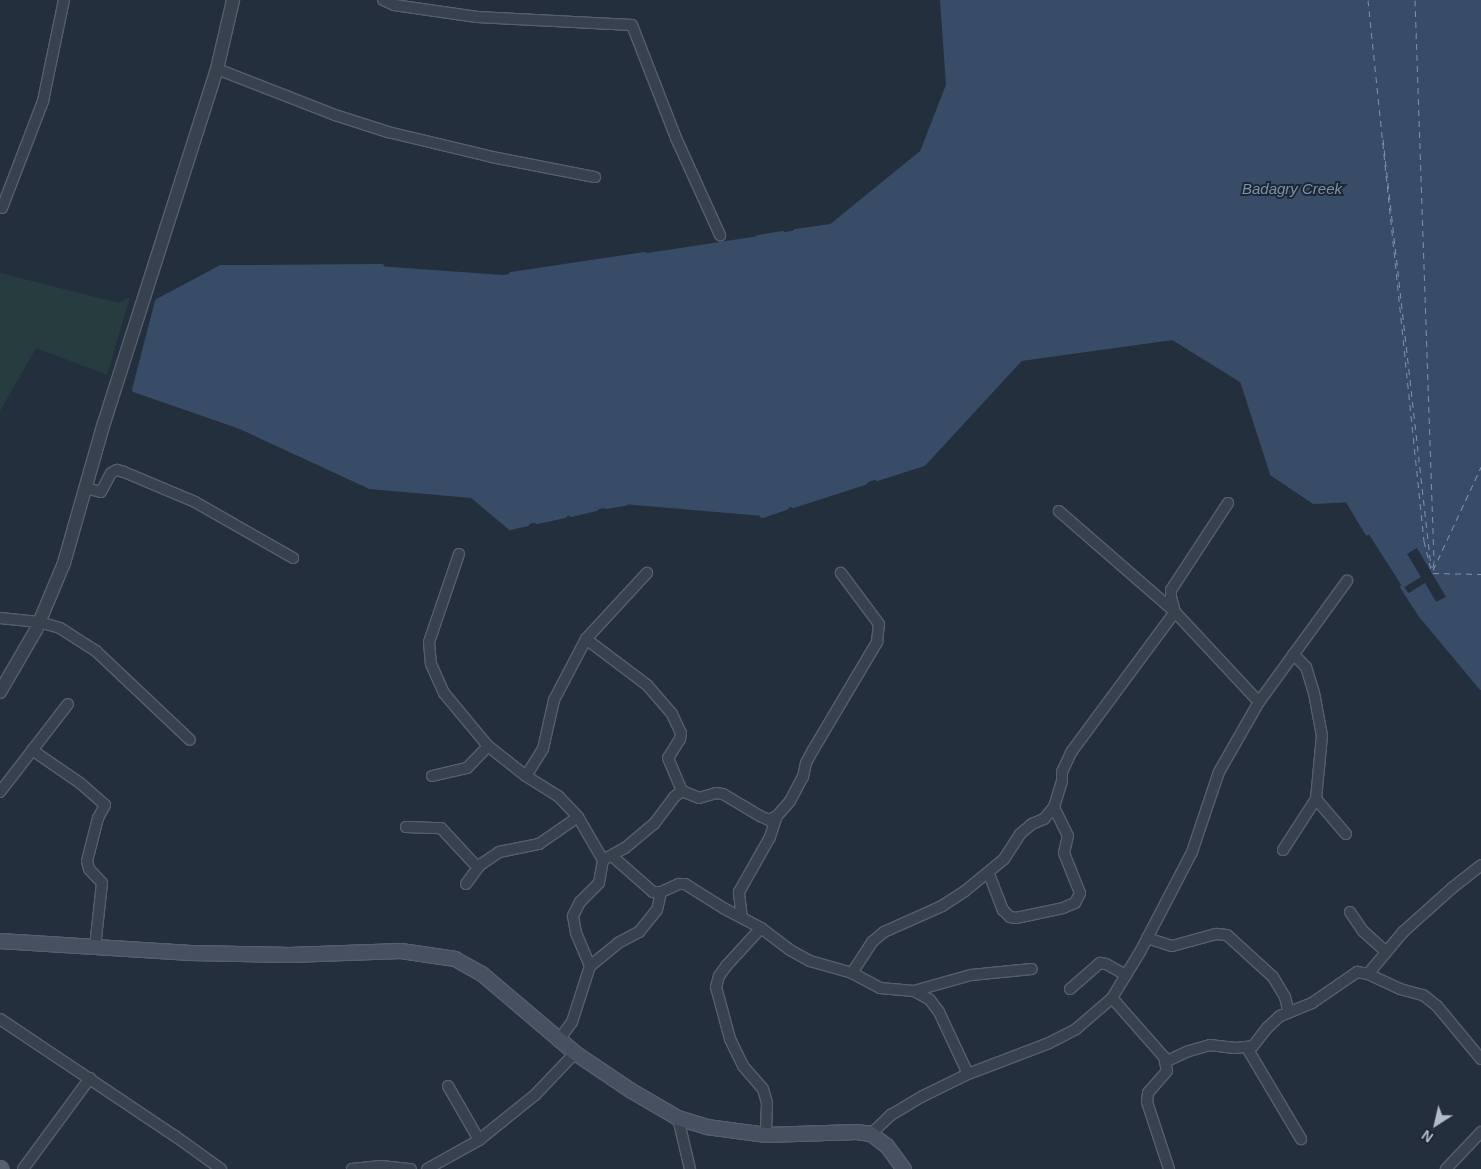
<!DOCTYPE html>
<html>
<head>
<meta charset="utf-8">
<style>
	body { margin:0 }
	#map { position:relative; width:1481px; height:1169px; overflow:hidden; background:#242f3e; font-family:Helvetica,sans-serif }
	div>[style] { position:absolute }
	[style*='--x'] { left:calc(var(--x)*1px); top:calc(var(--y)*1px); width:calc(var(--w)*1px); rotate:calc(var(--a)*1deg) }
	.green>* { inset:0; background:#263c3f }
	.water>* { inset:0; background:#394c67 }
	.pier>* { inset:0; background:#242f3e }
	.stream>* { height:4px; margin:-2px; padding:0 2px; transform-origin:2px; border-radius:2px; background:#394c67 }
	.ferry>* { height:1px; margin-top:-0.5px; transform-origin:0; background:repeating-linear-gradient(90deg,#7c92b1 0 6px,transparent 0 11px) }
	.roads { filter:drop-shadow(1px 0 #565f6c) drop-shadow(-1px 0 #565f6c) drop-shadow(0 1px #565f6c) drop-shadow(0 -1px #565f6c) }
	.minor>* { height:10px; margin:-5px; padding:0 5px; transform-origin:5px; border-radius:5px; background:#38414e }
	.tertiary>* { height:12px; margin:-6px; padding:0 6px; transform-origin:6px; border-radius:6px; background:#38414e }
	.secondary>* { height:14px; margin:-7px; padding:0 7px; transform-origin:7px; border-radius:7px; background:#465061 }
	.primary>* { height:15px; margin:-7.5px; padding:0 7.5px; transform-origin:7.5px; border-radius:7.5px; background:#56606e }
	span { translate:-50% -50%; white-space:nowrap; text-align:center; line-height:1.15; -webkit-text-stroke:4px #1d2633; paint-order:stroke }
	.water-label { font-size:15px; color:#7c92b1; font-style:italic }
	.north { position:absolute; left:1411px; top:1099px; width:50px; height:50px; -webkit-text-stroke:4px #1d2633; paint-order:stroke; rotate:215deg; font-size:14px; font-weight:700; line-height:20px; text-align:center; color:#b4bcc9 }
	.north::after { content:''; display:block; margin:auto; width:18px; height:22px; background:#b4bcc9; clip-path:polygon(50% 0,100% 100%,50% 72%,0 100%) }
</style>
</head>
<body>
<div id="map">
	<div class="green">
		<div style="clip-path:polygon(0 273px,119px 303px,130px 297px,107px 375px,36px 348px,0 411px)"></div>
	</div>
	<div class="water">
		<div style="clip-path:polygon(942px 0,1481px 0,1481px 688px,1421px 616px,1347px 500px,1314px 502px,1272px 474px,1242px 381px,1173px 338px,1021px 359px,924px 464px,763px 516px,623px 504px,510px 528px,472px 496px,370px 487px,240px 427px,134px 390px,157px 301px,221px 267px,377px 266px,503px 275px,831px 225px,922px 151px,948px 85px)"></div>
	</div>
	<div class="pier">
		<div style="clip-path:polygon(1417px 548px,1446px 597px,1436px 602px,1425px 583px,1407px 594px,1403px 588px,1421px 577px,1407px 554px)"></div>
	</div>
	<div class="stream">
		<div style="--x:795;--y:231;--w:36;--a:-8"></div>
		<div style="--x:831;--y:226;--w:117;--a:-39.1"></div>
		<div style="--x:922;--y:152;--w:72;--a:-68.8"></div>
		<div style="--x:948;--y:85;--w:85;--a:-94"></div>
		<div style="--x:758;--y:237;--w:25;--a:-9"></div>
		<div style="--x:382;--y:266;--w:161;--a:179.6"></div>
		<div style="--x:221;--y:267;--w:72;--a:152"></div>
		<div style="--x:157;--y:301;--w:92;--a:104.5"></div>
		<div style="--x:134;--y:390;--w:112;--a:19.2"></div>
		<div style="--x:240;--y:427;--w:143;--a:24.8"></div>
		<div style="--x:370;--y:487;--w:102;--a:5"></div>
		<div style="--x:472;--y:496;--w:50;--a:40.1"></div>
		<div style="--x:510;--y:528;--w:18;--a:-13"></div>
		<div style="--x:511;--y:274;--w:135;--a:-8.5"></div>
		<div style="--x:877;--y:479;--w:49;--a:-17.7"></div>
		<div style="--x:924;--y:464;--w:143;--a:-47.3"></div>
		<div style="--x:1021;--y:359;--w:153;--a:-7.9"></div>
		<div style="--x:1173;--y:338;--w:81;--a:31.9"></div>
		<div style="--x:1242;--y:381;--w:98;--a:72.1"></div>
		<div style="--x:1272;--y:474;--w:50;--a:33.7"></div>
		<div style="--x:1314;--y:502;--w:33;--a:-3"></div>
		<div style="--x:1347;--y:500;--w:39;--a:59"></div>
		<div style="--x:793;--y:506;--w:76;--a:-17.7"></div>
		<div style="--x:606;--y:507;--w:20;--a:-9"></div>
		<div style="--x:571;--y:515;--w:26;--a:-13"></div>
		<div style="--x:762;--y:516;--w:26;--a:-18"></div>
		<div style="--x:537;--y:522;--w:29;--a:-12"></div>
		<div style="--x:1402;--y:587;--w:35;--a:57"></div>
		<div style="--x:1421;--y:616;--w:94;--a:50.2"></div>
	</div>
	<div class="ferry">
		<div style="--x:1368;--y:0;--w:544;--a:84.09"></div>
		<div style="--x:1424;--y:541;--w:33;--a:76"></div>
		<div style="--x:1415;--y:0;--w:562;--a:88.06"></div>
		<div style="--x:1434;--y:562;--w:10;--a:101"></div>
		<div style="--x:1383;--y:139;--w:431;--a:83.6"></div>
		<div style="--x:1433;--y:570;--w:114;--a:-65"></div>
		<div style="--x:1433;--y:573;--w:48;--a:1.2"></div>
	</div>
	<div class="roads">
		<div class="minor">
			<div style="--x:383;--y:0;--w:12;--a:24"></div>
			<div style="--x:394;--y:5;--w:84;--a:8.2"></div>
			<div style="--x:477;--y:17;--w:155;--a:3"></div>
			<div style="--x:632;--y:25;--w:121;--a:68.7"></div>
			<div style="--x:676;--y:138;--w:107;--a:65.6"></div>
			<div style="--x:217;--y:69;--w:127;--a:21.3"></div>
			<div style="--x:335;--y:115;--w:56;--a:17.8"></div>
			<div style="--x:388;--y:132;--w:107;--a:13.5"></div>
			<div style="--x:492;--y:157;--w:105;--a:11"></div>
			<div style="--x:2;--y:208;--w:115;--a:-69"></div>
			<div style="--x:43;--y:101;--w:103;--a:-78.3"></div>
			<div style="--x:85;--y:488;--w:16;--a:14"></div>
			<div style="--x:101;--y:492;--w:21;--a:-62"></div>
			<div style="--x:111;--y:473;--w:7;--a:-27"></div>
			<div style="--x:117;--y:470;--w:7;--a:16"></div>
			<div style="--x:124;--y:472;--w:77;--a:22.9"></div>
			<div style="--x:195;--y:502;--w:113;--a:29.7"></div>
			<div style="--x:1228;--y:503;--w:104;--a:123.2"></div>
			<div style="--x:1171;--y:590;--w:7;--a:90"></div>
			<div style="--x:1171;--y:597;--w:16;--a:75"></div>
			<div style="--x:1175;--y:612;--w:123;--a:47"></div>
			<div style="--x:459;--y:554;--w:93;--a:108.8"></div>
			<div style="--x:429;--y:642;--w:22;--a:85"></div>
			<div style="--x:431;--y:664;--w:32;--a:66"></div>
			<div style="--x:444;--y:693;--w:69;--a:50.3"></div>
			<div style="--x:488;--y:746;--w:48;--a:38.3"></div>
			<div style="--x:526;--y:776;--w:38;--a:32"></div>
			<div style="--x:558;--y:796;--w:29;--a:46"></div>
			<div style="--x:578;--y:817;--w:50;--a:59.8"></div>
			<div style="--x:603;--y:860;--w:23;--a:100"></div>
			<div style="--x:599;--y:883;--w:27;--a:135"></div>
			<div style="--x:580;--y:902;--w:16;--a:117"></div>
			<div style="--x:573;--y:916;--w:17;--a:80"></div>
			<div style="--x:576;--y:933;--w:36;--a:67"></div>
			<div style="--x:590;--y:966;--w:59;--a:107.8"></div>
			<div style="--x:572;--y:1022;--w:24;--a:126"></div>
			<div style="--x:0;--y:618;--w:39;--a:6"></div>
			<div style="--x:39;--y:622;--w:22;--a:16"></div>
			<div style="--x:60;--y:628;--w:43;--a:32.6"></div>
			<div style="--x:96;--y:651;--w:129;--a:43.4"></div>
			<div style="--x:586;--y:639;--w:76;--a:37"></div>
			<div style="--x:647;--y:685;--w:38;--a:49"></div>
			<div style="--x:672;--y:714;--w:21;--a:65"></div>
			<div style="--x:681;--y:733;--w:6;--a:99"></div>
			<div style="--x:680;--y:739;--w:22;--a:122"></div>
			<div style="--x:668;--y:758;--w:36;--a:67"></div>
			<div style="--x:32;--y:750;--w:58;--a:34.5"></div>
			<div style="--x:80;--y:783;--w:33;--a:41"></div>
			<div style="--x:105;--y:805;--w:15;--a:118"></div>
			<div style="--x:98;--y:818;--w:44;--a:104.3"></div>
			<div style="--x:87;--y:861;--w:8;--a:76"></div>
			<div style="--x:89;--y:869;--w:19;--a:47"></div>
			<div style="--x:102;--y:883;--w:64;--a:96.2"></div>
			<div style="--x:432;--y:776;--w:36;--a:-13"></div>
			<div style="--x:467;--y:768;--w:30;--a:-46"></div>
			<div style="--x:526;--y:776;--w:32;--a:-58"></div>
			<div style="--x:543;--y:749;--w:50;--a:-77.3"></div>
			<div style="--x:554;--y:700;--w:69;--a:-62.3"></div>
			<div style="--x:586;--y:639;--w:90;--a:-47.3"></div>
			<div style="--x:0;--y:792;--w:111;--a:-52.3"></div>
			<div style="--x:1316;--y:799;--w:46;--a:49.4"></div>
			<div style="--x:406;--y:827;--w:35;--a:2"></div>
			<div style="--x:441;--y:828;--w:54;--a:47.2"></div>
			<div style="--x:1283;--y:850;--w:61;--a:-57.1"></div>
			<div style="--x:1316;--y:799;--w:63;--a:-84.6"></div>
			<div style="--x:1322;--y:736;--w:44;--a:-100.5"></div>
			<div style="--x:1314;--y:693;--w:27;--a:-107"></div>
			<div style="--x:1306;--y:667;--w:18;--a:-135"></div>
			<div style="--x:612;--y:856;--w:55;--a:41.3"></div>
			<div style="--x:653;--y:892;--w:8;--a:0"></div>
			<div style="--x:661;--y:892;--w:20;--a:-24"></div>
			<div style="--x:679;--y:884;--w:6;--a:0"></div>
			<div style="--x:685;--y:884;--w:47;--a:32"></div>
			<div style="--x:725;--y:909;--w:41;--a:27.8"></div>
			<div style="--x:761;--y:928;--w:36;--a:37"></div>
			<div style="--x:790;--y:950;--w:23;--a:29"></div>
			<div style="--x:810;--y:961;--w:44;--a:15.9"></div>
			<div style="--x:852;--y:973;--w:32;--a:28"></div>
			<div style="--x:880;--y:988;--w:34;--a:5"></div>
			<div style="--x:914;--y:991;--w:18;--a:29"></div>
			<div style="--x:930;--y:1000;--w:15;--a:53"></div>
			<div style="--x:939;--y:1012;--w:68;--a:64.9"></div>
			<div style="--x:603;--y:860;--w:25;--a:-29"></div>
			<div style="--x:625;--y:848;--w:38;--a:-40"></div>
			<div style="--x:654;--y:824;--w:34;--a:-53"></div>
			<div style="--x:674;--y:797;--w:10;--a:-37"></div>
			<div style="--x:682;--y:791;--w:18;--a:22"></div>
			<div style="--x:699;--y:798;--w:18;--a:-16"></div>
			<div style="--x:716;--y:793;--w:7;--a:8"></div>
			<div style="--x:723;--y:794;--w:43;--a:30.7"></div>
			<div style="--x:760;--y:816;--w:10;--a:24"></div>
			<div style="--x:769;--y:820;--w:9;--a:-27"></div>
			<div style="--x:777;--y:816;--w:20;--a:-49"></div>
			<div style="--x:790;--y:801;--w:27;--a:-62"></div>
			<div style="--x:803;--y:777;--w:14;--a:-78"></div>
			<div style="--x:806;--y:763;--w:15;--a:-62"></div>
			<div style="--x:813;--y:750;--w:126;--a:-59.3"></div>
			<div style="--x:877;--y:642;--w:18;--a:-84"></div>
			<div style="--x:879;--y:624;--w:64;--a:-126.7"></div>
			<div style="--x:989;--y:874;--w:39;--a:69"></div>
			<div style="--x:1003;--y:910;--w:10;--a:45"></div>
			<div style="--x:1010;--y:917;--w:6;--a:9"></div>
			<div style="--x:1016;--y:918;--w:48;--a:-12"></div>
			<div style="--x:1063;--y:908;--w:13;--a:-23"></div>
			<div style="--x:1075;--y:903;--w:11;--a:-63"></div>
			<div style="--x:1080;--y:893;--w:43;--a:-111.8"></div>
			<div style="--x:1064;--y:853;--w:17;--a:-77"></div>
			<div style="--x:1068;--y:836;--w:32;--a:-116"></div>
			<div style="--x:466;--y:884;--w:24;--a:-54"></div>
			<div style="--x:480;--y:865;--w:23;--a:-34"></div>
			<div style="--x:499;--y:852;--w:41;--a:-11.3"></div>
			<div style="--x:539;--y:844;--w:47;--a:-34.7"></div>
			<div style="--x:1350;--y:912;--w:23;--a:56"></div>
			<div style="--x:1363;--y:931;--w:31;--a:42"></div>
			<div style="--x:742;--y:918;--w:26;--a:-97"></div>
			<div style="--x:739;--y:892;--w:63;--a:-60.6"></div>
			<div style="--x:770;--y:837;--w:22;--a:-72"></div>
			<div style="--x:761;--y:928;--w:50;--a:132.6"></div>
			<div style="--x:727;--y:965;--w:14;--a:126"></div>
			<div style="--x:719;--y:976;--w:11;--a:105"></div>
			<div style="--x:716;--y:987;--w:54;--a:74.9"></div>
			<div style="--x:730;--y:1039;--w:30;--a:64"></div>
			<div style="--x:743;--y:1066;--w:30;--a:49"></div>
			<div style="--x:763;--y:1089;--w:15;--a:74"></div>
			<div style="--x:767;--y:1103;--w:32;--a:92"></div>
			<div style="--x:1147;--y:938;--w:26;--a:18"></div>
			<div style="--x:1172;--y:946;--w:46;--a:-15.3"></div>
			<div style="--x:1216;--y:934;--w:11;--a:5"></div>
			<div style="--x:1227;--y:935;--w:62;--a:42.4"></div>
			<div style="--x:1273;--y:977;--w:23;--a:59"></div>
			<div style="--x:1285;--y:997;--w:16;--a:76"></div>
			<div style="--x:590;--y:966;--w:36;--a:-39"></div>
			<div style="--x:618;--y:943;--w:24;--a:-28"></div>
			<div style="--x:639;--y:932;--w:28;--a:-51"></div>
			<div style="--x:657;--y:910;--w:18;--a:-77"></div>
			<div style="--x:852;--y:973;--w:37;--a:-57"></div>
			<div style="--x:872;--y:942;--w:16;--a:-40"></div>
			<div style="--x:884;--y:932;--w:64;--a:-24.1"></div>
			<div style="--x:942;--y:906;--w:27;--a:-33"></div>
			<div style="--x:965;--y:891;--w:50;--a:-39.4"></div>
			<div style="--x:1004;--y:859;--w:30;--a:-57"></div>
			<div style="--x:1020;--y:834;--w:16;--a:-40"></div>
			<div style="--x:1032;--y:824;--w:13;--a:-23"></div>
			<div style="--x:1044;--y:819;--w:16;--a:-50"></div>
			<div style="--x:1054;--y:807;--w:27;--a:-73"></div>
			<div style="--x:1062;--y:781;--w:9;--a:-90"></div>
			<div style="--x:1062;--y:772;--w:23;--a:-65"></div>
			<div style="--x:1072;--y:751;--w:173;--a:-53.5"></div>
			<div style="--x:1175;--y:612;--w:154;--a:-139"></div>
			<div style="--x:1368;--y:974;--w:55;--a:-50.2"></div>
			<div style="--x:1403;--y:932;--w:66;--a:-41.9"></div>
			<div style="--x:1452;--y:888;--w:37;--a:-38"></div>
			<div style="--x:1070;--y:989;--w:40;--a:-41"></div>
			<div style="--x:1100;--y:963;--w:6;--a:9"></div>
			<div style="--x:1106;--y:964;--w:23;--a:29"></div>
			<div style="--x:914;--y:991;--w:59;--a:-15.7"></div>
			<div style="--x:971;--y:975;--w:61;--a:-5.6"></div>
			<div style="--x:1112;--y:998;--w:79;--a:48.6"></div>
			<div style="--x:1164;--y:1057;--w:14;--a:78"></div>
			<div style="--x:1167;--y:1071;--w:29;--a:131"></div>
			<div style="--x:1148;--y:1093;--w:9;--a:96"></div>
			<div style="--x:1147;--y:1102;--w:71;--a:71.8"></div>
			<div style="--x:0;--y:1019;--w:211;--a:33.8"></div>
			<div style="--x:175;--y:1136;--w:57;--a:35.7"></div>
			<div style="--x:1247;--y:1048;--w:106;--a:59.3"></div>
			<div style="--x:1165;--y:1062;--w:26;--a:-25"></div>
			<div style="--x:1189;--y:1051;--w:22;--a:-16"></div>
			<div style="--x:1210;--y:1045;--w:25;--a:7"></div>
			<div style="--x:1235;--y:1048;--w:18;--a:-6"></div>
			<div style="--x:1253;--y:1046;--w:23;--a:-52"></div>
			<div style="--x:1267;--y:1028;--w:18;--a:-43"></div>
			<div style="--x:1280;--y:1016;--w:35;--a:-22"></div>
			<div style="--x:1312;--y:1003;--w:55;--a:-34.6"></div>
			<div style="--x:1357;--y:972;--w:11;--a:10"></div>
			<div style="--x:1368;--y:974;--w:35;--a:25"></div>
			<div style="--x:1400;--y:989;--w:24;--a:15"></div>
			<div style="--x:1423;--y:995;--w:18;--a:38"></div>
			<div style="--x:1437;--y:1006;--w:69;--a:50.3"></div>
			<div style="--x:448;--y:1086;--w:62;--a:60.1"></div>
			<div style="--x:678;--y:1118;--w:52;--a:76.8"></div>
			<div style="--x:871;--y:1134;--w:28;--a:-44"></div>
			<div style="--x:891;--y:1115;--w:37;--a:-31"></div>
			<div style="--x:923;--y:1096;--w:50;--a:-26.1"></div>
			<div style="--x:968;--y:1074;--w:87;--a:-20.9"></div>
			<div style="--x:1049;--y:1043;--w:30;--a:-27"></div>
			<div style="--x:1076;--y:1029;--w:48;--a:-40.7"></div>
			<div style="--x:1112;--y:998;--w:54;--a:-58.7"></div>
			<div style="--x:1140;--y:952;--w:113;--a:-62.5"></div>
			<div style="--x:1192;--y:852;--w:84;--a:-71.4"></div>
			<div style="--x:1219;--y:772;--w:81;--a:-60.3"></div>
			<div style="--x:1259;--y:702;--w:150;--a:-54"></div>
			<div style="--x:23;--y:1169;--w:113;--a:-53.6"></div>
			<div style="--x:352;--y:1169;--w:29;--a:-6"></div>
			<div style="--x:381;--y:1166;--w:30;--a:6"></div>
			<div style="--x:427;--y:1169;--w:60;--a:-29.1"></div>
			<div style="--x:479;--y:1140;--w:72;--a:-38.8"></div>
			<div style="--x:535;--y:1095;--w:58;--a:-46.4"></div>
			<div style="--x:1446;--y:1169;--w:51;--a:-46.6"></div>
		</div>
		<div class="tertiary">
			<div style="--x:0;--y:692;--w:72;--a:-59.9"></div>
			<div style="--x:36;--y:630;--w:73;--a:-67.3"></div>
			<div style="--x:64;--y:563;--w:146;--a:-74.1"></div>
			<div style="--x:104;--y:423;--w:372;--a:-72.3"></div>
			<div style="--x:217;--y:69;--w:71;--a:-76.9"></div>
		</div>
		<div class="secondary">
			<div style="--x:0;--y:941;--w:191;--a:3.6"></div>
			<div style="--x:191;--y:953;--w:99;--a:1.2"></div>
			<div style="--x:290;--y:955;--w:111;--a:-2.1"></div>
			<div style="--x:401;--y:951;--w:55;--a:8.4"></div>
			<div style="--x:455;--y:959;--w:31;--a:29"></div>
			<div style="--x:482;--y:974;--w:122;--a:40.3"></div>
			<div style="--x:575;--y:1053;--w:66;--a:33.9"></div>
			<div style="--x:630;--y:1090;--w:56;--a:30.3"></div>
			<div style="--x:678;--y:1118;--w:30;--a:17"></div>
			<div style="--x:707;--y:1127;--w:60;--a:7.7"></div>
			<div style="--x:766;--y:1135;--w:91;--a:-1.9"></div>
			<div style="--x:857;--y:1132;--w:14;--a:8"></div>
			<div style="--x:871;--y:1134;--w:20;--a:37"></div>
			<div style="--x:887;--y:1146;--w:29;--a:54"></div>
		</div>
		<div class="primary">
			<div style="--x:0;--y:1168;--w:1;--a:45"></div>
		</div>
	</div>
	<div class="water-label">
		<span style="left:1292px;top:189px">Badagry Creek</span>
	</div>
	<div class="north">N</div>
</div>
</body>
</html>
